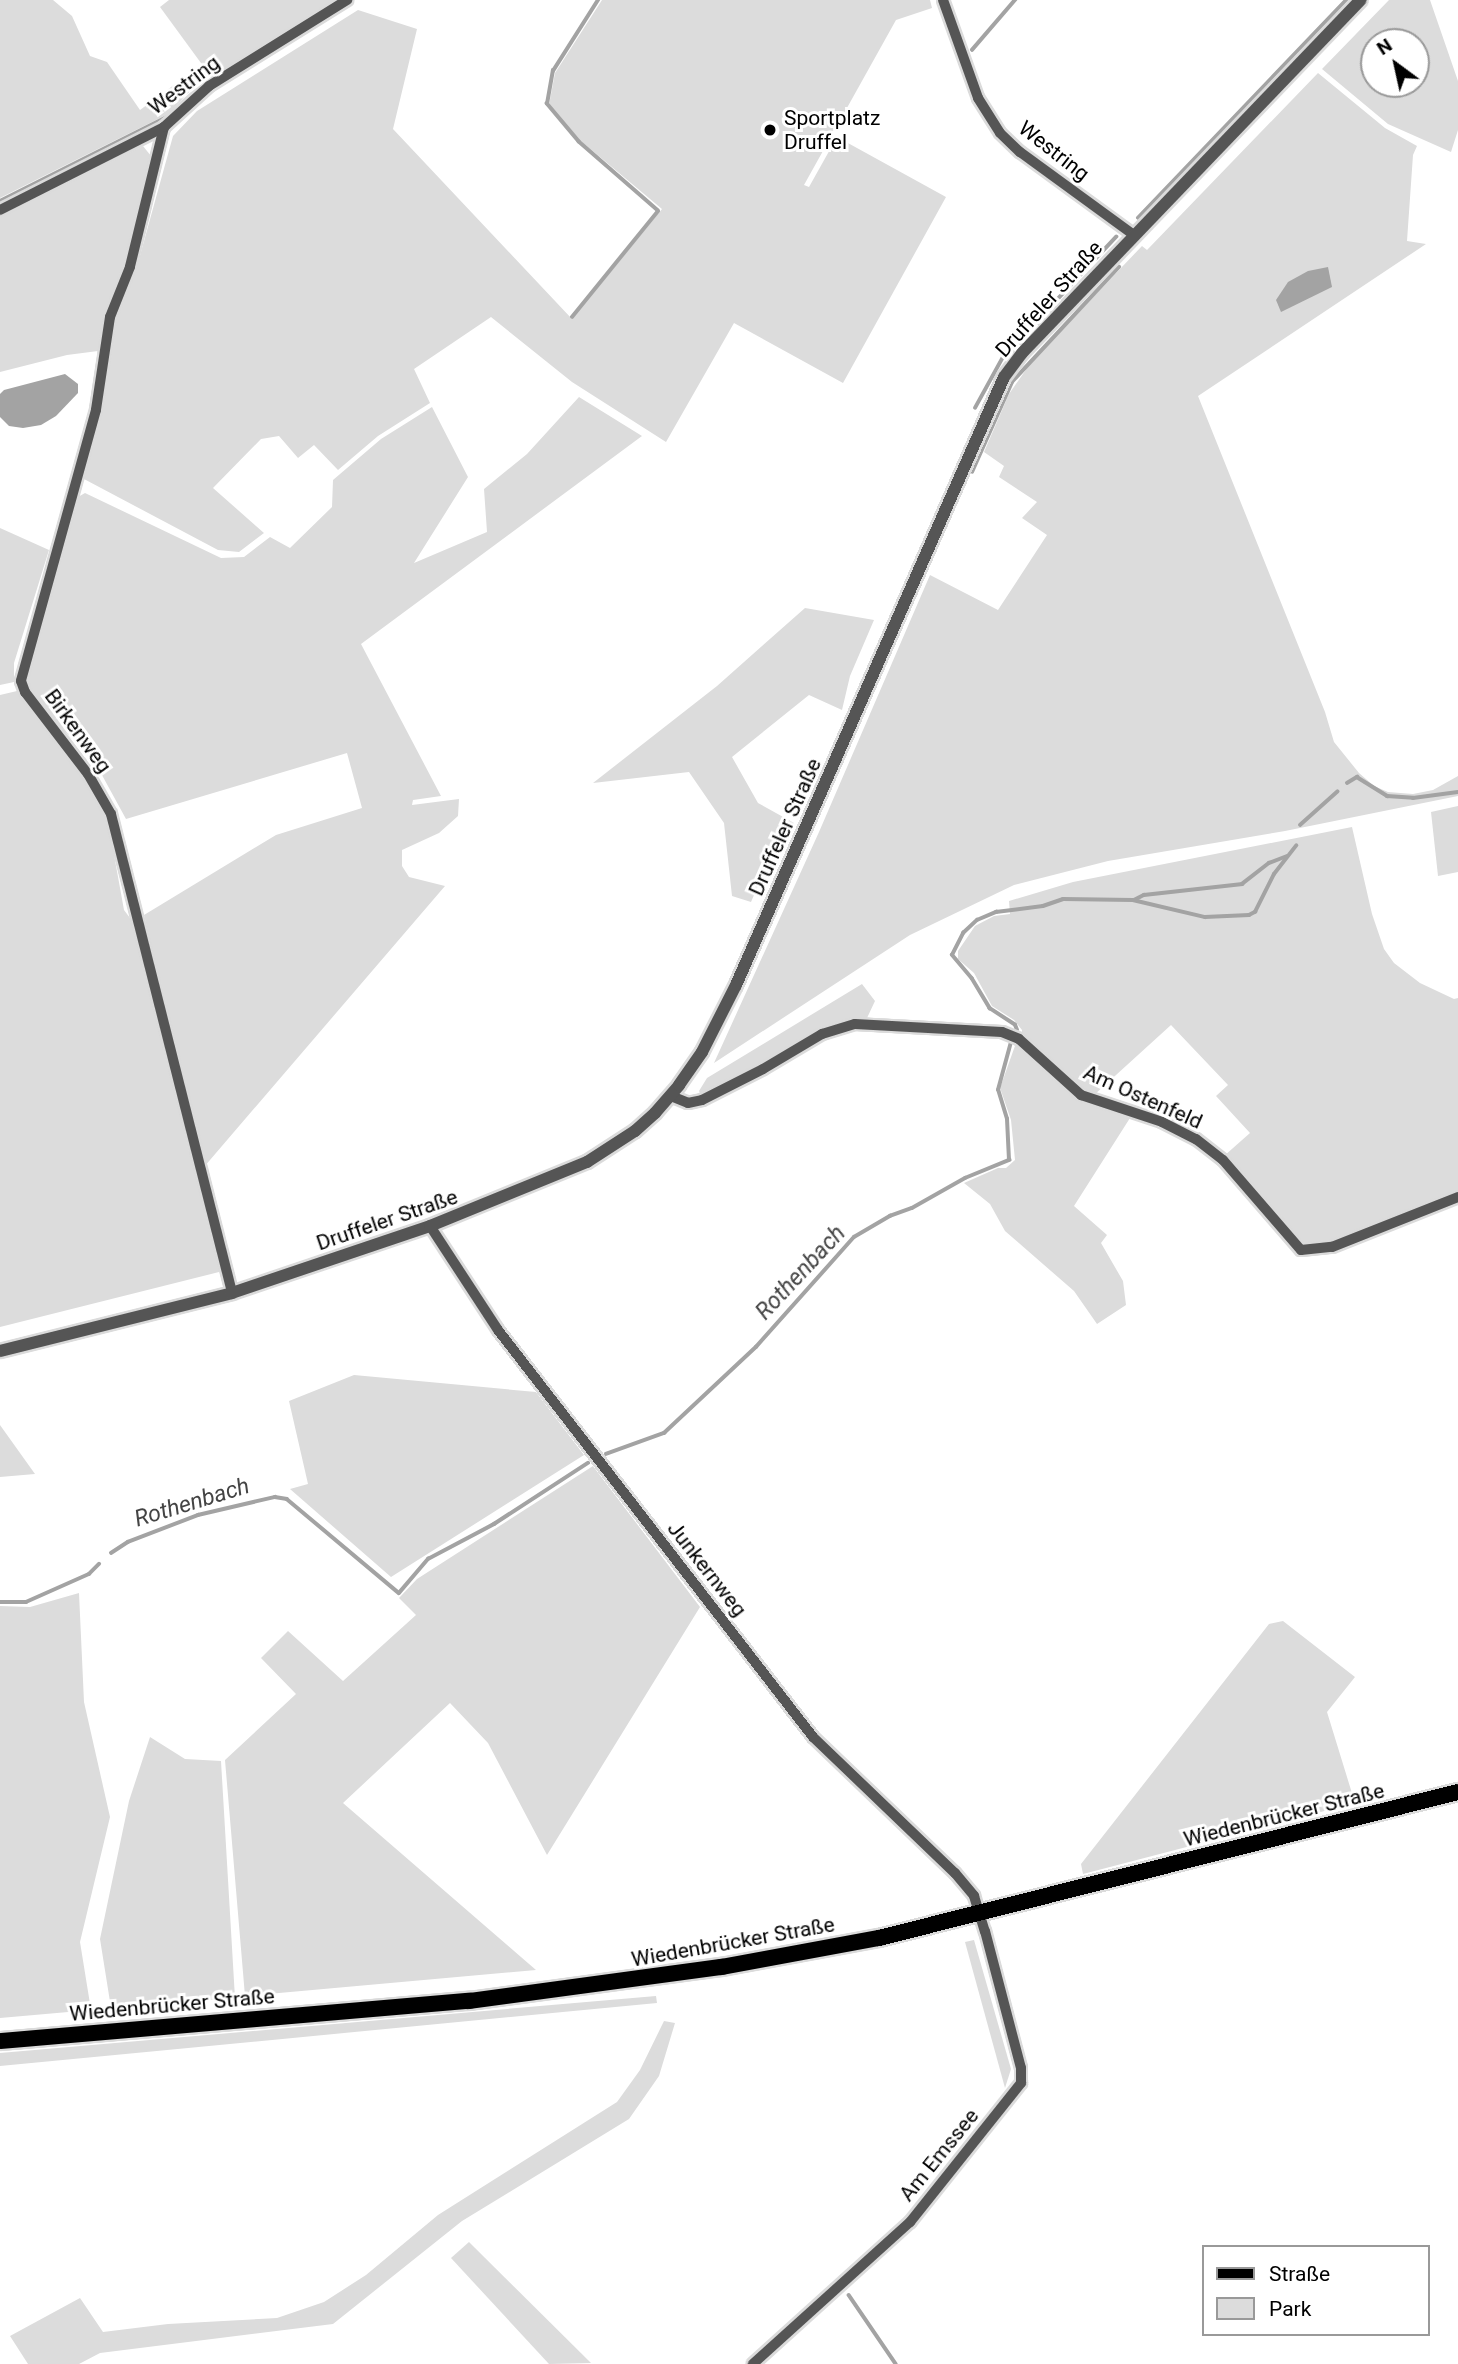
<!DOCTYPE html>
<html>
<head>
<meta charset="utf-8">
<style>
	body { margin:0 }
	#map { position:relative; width:1458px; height:2364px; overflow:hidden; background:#fff; font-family:Roboto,sans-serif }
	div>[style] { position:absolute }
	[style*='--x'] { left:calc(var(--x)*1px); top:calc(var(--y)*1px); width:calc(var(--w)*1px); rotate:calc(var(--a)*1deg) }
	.green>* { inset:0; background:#dcdcdc }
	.water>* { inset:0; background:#a3a3a3 }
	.stream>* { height:3.5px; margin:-1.75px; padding:0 1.75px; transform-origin:1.75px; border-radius:1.75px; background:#a3a3a3 }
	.roads { filter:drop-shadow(2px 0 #dbdbdb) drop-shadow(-2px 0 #dbdbdb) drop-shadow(0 2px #dbdbdb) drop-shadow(0 -2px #dbdbdb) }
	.minor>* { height:10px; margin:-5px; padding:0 5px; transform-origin:5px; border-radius:5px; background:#555 }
	.tertiary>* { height:12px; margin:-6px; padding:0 6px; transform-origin:6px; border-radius:6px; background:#555 }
	.primary>* { height:16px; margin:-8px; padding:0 8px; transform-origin:8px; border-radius:8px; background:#000 }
	.dots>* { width:19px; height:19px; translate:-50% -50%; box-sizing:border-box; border:4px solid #fff; border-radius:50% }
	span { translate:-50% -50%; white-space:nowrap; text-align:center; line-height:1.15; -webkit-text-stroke:6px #fff; paint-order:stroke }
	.street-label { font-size:21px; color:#000 }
	.poi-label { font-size:21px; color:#000 }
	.left { translate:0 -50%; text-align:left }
	.water-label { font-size:23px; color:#444; font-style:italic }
	.legend { position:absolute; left:1202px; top:2245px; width:228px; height:91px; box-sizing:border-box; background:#fff; border:2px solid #999; margin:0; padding:9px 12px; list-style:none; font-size:21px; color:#000 }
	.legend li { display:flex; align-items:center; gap:14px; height:35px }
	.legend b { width:35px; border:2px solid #999 }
	.north { position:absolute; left:1360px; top:28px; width:70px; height:70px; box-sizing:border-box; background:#fff; border:2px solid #999; border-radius:50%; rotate:327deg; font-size:19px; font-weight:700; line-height:28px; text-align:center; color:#000 }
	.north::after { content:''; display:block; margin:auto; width:24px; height:32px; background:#000; clip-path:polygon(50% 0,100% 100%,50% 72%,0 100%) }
</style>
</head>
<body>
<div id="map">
	<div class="green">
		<div style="clip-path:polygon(0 0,53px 0,72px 16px,90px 56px,107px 62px,140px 110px,190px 73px,196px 85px,168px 114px,0 198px)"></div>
		<div style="clip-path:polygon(169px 0,337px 0,215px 78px,209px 74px,160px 7px)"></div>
		<div style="clip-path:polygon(602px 0,930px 0,932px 8px,896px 20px,804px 185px,809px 187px,837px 137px,946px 197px,843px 383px,734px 323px,666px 442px,572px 382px,491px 317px,414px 369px,430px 403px,378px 436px,338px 470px,314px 445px,298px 458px,279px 436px,261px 439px,213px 488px,264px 533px,239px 552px,218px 550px,84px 479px,100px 415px,115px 316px,136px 270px,173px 136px,197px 111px,358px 10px,417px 29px,393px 129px,572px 319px,662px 209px,582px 142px,549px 105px,555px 73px)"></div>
		<div style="clip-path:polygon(evenodd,1389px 0,1430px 0,1458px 81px,1458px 130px,1451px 152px,1388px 124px,1322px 69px,1389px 0,1416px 42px,1416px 84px,1374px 84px,1374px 42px,1416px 42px)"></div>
		<div style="clip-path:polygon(1318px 73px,1385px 128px,1417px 146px,1413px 155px,1407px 241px,1426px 244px,1198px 396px,1325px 712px,1334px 742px,1359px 773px,1374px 786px,1388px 792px,1413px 794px,1433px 790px,1458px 776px,1458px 796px,1285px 831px,1108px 861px,1014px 885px,910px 935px,714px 1063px,819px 832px,930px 575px,998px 610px,1047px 535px,1022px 518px,1037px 502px,999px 477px,1004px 466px,984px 452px,1009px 394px,1032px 361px,1142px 246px,1147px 250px)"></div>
		<div style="clip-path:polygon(143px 146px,151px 156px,125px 266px,105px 316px,98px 351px,67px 355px,0 372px,0 217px)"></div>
		<div style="clip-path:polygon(579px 397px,642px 436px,361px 644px,441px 796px,413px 800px,412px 805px,459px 799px,458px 816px,439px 833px,402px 850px,402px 866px,409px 877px,445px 886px,204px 1167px,144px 915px,276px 835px,362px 808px,347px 753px,126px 819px,97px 766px,30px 694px,27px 683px,78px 497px,85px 493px,221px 558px,244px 557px,270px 537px,290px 548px,332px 507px,333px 480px,381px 439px,432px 407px,468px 477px,414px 563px,487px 532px,484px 489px,527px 454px)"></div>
		<div style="clip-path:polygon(0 528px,49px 550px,14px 663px,14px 682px,0 685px)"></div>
		<div style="clip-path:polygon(805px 608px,874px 620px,850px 676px,842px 710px,809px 695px,732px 757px,758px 803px,794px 823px,771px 856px,751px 902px,732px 896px,724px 823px,689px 772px,593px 783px,717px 686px)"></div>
		<div style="clip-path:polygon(17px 691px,83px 776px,107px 816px,124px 910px,133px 922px,223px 1271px,0 1327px,0 695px)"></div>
		<div style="clip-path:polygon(1458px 806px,1458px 872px,1438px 876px,1431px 812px)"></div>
		<div style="clip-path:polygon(1352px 827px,1372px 914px,1384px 949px,1394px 963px,1420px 983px,1454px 999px,1458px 998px,1458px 1191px,1331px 1241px,1304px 1243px,1224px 1156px,1250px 1133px,1216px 1096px,1228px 1085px,1171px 1025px,1094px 1095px,1081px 1089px,1022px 1035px,1022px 1030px,1014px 1020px,992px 1006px,974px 973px,958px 959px,958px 951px,975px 926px,994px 916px,1010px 914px,1009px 901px,1073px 882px)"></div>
		<div style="clip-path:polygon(862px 984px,875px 1001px,867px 1018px,824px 1028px,760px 1067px,701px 1095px,699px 1091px,707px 1078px)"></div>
		<div style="clip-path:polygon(1016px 1043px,1077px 1098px,1130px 1118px,1074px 1206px,1107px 1235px,1101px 1243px,1123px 1281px,1126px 1305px,1097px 1324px,1074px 1291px,1005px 1231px,990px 1204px,964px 1183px,998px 1168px,1006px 1168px,1015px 1160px,1011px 1120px,1000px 1088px)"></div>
		<div style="clip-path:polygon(354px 1375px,536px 1392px,584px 1455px,391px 1577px,290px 1489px,308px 1484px,289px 1401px)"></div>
		<div style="clip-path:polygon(0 1425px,35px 1474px,0 1477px)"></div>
		<div style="clip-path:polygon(593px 1466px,700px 1607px,547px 1855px,488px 1743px,450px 1703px,343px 1803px,536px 1970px,245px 1996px,225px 1760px,296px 1694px,261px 1658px,288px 1631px,343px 1681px,416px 1615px,399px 1598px,417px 1579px)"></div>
		<div style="clip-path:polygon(79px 1593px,84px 1702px,110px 1817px,80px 1942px,91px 2010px,0 2018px,0 1606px,30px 1607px)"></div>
		<div style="clip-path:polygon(1283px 1621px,1355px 1677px,1327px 1712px,1355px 1803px,1083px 1874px,1081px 1864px,1269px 1624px)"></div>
		<div style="clip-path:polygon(150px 1737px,185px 1759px,221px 1761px,235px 1998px,111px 2008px,100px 1939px,129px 1801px)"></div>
		<div style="clip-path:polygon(974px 1940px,1011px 2069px,1005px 2088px,965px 1942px)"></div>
		<div style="clip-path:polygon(656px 1996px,657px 2003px,0 2066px,0 2053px)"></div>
		<div style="clip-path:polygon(664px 2021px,675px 2023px,659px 2076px,629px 2119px,462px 2221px,333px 2324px,100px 2353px,79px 2364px,28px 2364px,10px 2336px,80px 2298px,103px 2332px,168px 2324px,277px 2318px,324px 2302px,366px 2275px,438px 2215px,617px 2102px,640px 2070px)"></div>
		<div style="clip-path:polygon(469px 2242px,591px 2363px,549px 2364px,451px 2258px)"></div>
	</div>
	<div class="water">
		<div style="clip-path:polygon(1328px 267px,1332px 287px,1281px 312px,1276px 300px,1288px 282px,1308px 271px)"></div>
		<div style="clip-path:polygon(65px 374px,78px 384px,78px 393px,56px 416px,41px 425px,23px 428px,9px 426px,0 417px,0 394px,4px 390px)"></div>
	</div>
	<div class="stream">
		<div style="--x:972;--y:50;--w:66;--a:-49.3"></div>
		<div style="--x:0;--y:201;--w:189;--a:-26.7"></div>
		<div style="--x:1138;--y:218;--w:301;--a:-46.3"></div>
		<div style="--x:572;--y:317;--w:136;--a:-50.9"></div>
		<div style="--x:658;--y:211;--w:105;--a:-138.9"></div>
		<div style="--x:579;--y:142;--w:50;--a:-130.1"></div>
		<div style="--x:547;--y:104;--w:34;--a:-80"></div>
		<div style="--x:553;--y:71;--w:84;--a:-57.6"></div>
		<div style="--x:975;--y:408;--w:58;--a:-61.2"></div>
		<div style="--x:1003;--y:357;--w:165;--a:-46.7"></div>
		<div style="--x:972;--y:472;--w:98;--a:-66"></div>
		<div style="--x:1012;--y:382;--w:157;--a:-47.1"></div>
		<div style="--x:1347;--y:783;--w:12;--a:-31"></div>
		<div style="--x:1357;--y:777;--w:36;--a:32"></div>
		<div style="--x:1387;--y:796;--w:26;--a:4"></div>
		<div style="--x:1413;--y:798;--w:45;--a:-7.6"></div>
		<div style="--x:1300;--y:825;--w:50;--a:-41.7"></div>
		<div style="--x:1134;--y:900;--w:11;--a:-27"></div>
		<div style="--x:1144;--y:895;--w:99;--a:-6.4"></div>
		<div style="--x:1242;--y:884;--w:34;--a:-38"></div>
		<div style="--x:1269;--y:863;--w:19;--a:-21"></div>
		<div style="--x:1017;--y:1030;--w:5;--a:-112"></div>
		<div style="--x:1015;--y:1025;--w:30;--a:-147"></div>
		<div style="--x:990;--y:1009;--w:35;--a:-121"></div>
		<div style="--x:972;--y:979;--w:31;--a:-130"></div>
		<div style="--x:952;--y:955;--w:25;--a:-63"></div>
		<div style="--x:963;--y:933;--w:19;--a:-43"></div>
		<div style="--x:977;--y:920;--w:21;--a:-23"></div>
		<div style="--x:996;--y:912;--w:47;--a:-7.3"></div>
		<div style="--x:1043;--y:906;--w:21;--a:-19"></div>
		<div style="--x:1063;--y:899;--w:70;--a:0.8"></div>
		<div style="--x:1133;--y:900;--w:74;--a:13.3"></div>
		<div style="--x:1205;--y:917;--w:44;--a:-2.6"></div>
		<div style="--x:1249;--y:915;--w:7;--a:-27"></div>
		<div style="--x:1255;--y:912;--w:42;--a:-63.4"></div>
		<div style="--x:1274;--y:874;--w:36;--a:-52"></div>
		<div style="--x:606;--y:1454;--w:62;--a:-19.9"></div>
		<div style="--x:664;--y:1433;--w:126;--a:-43.1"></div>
		<div style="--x:756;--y:1347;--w:147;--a:-48.3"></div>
		<div style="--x:854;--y:1237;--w:42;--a:-30.3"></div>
		<div style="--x:890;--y:1216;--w:23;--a:-20"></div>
		<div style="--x:912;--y:1208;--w:61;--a:-29.5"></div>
		<div style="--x:965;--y:1178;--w:48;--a:-22.2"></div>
		<div style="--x:1009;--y:1160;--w:41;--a:-92.8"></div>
		<div style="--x:1007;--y:1119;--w:30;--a:-107"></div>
		<div style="--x:998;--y:1090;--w:50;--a:-74.8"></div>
		<div style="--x:111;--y:1553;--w:20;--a:-33"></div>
		<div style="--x:128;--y:1542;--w:75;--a:-21.1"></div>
		<div style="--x:198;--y:1515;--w:79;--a:-13.2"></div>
		<div style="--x:275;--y:1497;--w:12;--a:9"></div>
		<div style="--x:287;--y:1499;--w:146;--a:40"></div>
		<div style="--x:399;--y:1593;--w:45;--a:-49.5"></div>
		<div style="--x:428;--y:1559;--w:75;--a:-27.9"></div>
		<div style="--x:494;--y:1524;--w:112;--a:-33"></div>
		<div style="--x:0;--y:1602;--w:26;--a:0"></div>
		<div style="--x:26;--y:1602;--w:69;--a:-24"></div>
		<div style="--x:89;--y:1574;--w:14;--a:-45"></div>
		<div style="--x:849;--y:2295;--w:83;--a:55.7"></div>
	</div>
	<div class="roads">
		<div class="minor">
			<div style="--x:943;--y:0;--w:104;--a:70.3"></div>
			<div style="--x:978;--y:98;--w:41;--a:57.8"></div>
			<div style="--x:1000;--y:133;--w:28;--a:44"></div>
			<div style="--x:1020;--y:152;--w:141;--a:36.1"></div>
			<div style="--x:164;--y:127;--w:144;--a:103.7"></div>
			<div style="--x:130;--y:267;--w:54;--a:111.8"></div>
			<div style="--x:110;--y:317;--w:94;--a:98.6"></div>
			<div style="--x:96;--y:410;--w:281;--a:105.5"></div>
			<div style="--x:21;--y:681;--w:12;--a:70"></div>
			<div style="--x:25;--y:692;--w:103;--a:52.5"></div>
			<div style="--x:88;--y:774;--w:46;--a:60.1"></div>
			<div style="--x:111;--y:814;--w:494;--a:75.8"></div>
			<div style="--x:0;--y:210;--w:184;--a:-26.8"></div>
			<div style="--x:164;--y:127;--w:61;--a:-42.3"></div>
			<div style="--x:209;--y:86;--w:163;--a:-31.9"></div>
			<div style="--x:671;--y:1096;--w:18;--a:22"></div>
			<div style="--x:688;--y:1103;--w:14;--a:-12"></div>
			<div style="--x:702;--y:1100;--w:68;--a:-26.9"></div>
			<div style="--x:763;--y:1069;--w:69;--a:-30.7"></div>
			<div style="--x:822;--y:1034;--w:34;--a:-17"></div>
			<div style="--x:855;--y:1024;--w:147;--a:3.1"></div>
			<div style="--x:1002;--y:1032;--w:18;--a:22"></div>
			<div style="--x:1019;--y:1039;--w:84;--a:42.1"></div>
			<div style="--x:1081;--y:1095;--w:85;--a:18.4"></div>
			<div style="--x:1162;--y:1122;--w:38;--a:27"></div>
			<div style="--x:1196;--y:1139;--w:34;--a:38"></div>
			<div style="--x:1223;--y:1160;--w:119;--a:49.1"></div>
			<div style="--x:1301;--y:1250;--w:31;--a:-6"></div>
			<div style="--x:1332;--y:1247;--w:136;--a:-21.6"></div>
			<div style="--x:430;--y:1226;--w:124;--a:56.8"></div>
			<div style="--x:498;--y:1330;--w:515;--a:52.26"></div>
			<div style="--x:813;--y:1737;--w:197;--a:43.8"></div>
			<div style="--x:955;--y:1873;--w:30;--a:50"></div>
			<div style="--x:974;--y:1896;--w:37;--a:73"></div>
			<div style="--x:985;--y:1931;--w:142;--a:75.3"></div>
			<div style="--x:1021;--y:2068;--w:15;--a:90"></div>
			<div style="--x:1021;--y:2083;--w:178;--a:128.6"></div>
			<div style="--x:910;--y:2222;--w:212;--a:137.9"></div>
		</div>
		<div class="tertiary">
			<div style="--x:0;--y:1351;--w:239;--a:-14"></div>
			<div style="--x:232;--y:1293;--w:209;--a:-18.7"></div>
			<div style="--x:430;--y:1226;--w:170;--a:-22.2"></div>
			<div style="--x:587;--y:1162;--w:57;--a:-32.9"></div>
			<div style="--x:635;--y:1131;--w:27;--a:-42"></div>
			<div style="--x:655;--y:1113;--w:37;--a:-49"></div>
			<div style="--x:679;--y:1085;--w:40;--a:-55.1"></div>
			<div style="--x:702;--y:1052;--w:75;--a:-63.1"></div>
			<div style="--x:736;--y:985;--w:664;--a:-66.21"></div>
			<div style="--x:1004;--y:377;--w:30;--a:-53"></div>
			<div style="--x:1022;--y:353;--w:489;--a:-46.2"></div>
		</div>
		<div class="primary">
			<div style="--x:0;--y:2041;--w:471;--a:-4.9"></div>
			<div style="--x:469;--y:2001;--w:255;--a:-7.7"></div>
			<div style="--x:722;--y:1967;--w:160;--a:-10.5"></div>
			<div style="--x:879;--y:1938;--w:597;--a:-14.15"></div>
		</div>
	</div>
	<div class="dots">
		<div style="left:770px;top:130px;background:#000"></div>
	</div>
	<div class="street-label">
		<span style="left:184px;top:85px;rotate:-37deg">Westring</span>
		<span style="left:1054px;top:151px;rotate:38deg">Westring</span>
		<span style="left:1049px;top:299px;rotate:-48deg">Druffeler Straße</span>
		<span style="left:78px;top:731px;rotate:54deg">Birkenweg</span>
		<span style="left:785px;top:827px;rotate:-66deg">Druffeler Straße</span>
		<span style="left:1143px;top:1097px;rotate:24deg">Am Ostenfeld</span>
		<span style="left:387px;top:1220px;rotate:-19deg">Druffeler Straße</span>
		<span style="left:707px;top:1569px;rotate:52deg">Junkernweg</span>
		<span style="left:1284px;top:1815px;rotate:-14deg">Wiedenbrücker Straße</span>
		<span style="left:733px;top:1942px;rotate:-10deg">Wiedenbrücker Straße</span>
		<span style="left:172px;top:2005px;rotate:-5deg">Wiedenbrücker Straße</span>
		<span style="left:939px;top:2155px;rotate:-51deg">Am Emssee</span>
	</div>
	<div class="poi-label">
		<span class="left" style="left:784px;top:130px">Sportplatz<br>Druffel</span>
	</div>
	<div class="water-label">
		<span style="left:801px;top:1273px;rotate:-47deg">Rothenbach</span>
		<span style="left:192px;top:1503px;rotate:-17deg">Rothenbach</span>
	</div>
	<ul class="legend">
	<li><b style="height:9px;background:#000"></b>Straße</li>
	<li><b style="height:19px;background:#dcdcdc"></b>Park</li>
	</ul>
	<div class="north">N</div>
</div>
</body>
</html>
